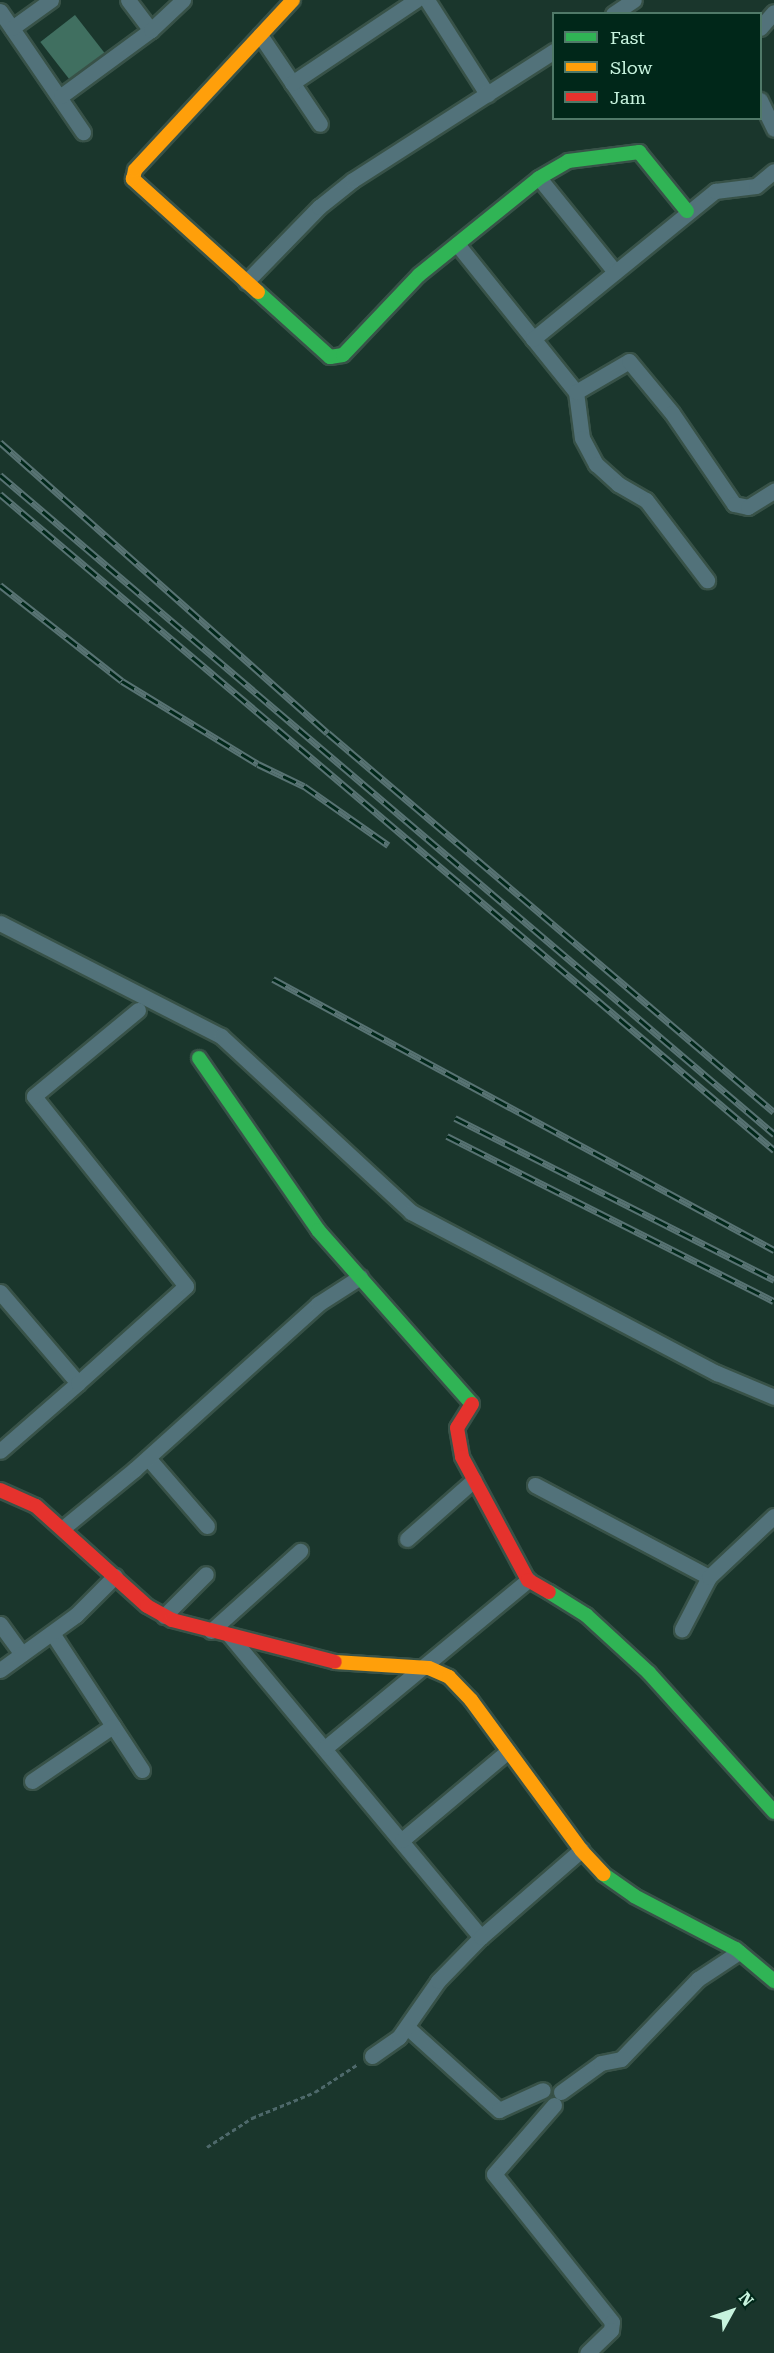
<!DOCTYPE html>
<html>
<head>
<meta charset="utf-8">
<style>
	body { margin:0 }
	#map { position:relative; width:774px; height:2353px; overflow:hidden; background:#1a362c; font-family:"Roboto Serif",serif }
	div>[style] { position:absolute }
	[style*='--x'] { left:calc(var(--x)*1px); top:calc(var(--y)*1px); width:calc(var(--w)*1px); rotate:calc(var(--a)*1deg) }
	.building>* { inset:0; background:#406f60; transform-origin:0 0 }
	.path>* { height:3px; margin-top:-1.5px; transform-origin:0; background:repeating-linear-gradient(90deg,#4e696b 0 4.5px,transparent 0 7.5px) }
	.roads { filter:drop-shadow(2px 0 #385248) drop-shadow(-2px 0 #385248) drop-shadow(0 2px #385248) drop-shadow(0 -2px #385248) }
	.street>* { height:15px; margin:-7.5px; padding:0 7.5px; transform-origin:7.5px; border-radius:7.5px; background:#52727a }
	.fast>* { height:14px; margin:-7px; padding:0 7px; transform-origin:7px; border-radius:7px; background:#30b455 }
	.slow>* { height:14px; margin:-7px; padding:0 7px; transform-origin:7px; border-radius:7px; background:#ff9f0a }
	.jam>* { height:14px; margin:-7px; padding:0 7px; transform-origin:7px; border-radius:7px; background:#e5322d }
	.rail>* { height:7px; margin-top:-3.5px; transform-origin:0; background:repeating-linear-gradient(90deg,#002719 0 14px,#587373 0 28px); box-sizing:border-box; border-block:2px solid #587373 }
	span { translate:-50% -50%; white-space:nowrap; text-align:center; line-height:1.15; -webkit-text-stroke:6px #002719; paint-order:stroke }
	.legend { position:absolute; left:552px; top:12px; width:210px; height:108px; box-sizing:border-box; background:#002719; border:2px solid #507968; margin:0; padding:8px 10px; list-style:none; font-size:18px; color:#c7f3de }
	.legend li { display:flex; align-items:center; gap:12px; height:30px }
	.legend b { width:30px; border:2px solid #507968 }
	.north { position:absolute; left:702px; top:2281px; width:60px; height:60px; -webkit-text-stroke:4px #002719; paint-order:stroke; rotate:50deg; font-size:16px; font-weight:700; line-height:24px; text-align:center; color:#c7f3de }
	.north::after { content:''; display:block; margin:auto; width:21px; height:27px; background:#c7f3de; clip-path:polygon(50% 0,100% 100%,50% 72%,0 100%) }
</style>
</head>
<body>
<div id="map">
	<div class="building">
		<div style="left:75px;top:15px;width:50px;height:44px;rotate:52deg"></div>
	</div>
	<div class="path">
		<div style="--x:207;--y:2147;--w:54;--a:-32.8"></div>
		<div style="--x:252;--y:2118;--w:68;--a:-22.4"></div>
		<div style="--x:315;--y:2092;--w:51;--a:-33.1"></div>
	</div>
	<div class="roads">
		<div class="street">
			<div style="--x:128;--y:0;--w:38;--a:53"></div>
			<div style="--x:427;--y:0;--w:112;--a:57.4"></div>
			<div style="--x:0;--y:11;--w:147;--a:55.6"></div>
			<div style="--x:613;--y:14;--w:25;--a:-34"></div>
			<div style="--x:12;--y:28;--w:48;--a:-35.7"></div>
			<div style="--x:760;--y:28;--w:21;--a:-49"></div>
			<div style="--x:260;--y:35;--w:107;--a:56"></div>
			<div style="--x:292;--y:83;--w:149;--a:-33.8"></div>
			<div style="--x:61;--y:96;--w:112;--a:-36.3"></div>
			<div style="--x:151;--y:30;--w:44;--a:-43.2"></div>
			<div style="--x:760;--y:100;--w:32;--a:64"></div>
			<div style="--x:539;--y:178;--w:121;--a:51"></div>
			<div style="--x:457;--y:244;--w:190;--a:51.2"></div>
			<div style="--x:576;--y:392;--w:46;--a:82.6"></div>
			<div style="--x:582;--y:438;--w:30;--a:62"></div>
			<div style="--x:596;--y:464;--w:30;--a:42"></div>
			<div style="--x:618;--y:484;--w:32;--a:30"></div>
			<div style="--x:646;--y:500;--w:101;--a:52.7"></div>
			<div style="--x:246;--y:282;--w:105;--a:-45.8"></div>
			<div style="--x:319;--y:207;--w:43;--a:-38.5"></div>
			<div style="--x:353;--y:180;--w:239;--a:-32.7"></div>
			<div style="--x:533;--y:339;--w:235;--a:-39.1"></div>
			<div style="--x:715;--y:191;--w:41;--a:-7"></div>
			<div style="--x:756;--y:186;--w:23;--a:-40"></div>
			<div style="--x:576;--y:392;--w:61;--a:-30.3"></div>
			<div style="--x:629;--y:361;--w:67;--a:50.4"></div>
			<div style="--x:672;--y:413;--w:110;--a:55.7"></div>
			<div style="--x:734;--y:504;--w:14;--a:12"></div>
			<div style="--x:748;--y:507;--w:31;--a:-32"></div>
			<div style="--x:0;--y:923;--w:248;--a:27.1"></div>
			<div style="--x:221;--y:1036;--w:259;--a:42.8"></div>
			<div style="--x:411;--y:1212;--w:346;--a:27.8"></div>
			<div style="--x:717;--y:1373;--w:62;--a:22.8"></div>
			<div style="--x:0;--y:1292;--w:120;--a:49.4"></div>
			<div style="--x:78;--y:1383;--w:103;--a:138.9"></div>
			<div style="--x:78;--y:1383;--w:145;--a:-41.9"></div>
			<div style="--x:186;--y:1286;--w:243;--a:-128.7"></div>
			<div style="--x:34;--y:1096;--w:135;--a:-39.6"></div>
			<div style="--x:148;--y:1458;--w:90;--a:49.1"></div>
			<div style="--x:535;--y:1485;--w:197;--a:27.9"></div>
			<div style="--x:709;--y:1577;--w:59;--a:117.4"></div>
			<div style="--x:63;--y:1528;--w:93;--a:-39.3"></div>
			<div style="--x:135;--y:1469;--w:246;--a:-42"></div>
			<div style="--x:318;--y:1304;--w:50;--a:-32.7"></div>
			<div style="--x:407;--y:1539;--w:89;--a:-41.4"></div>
			<div style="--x:709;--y:1577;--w:89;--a:-43.2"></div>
			<div style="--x:164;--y:1616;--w:59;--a:-45"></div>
			<div style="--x:0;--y:1624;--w:37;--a:54"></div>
			<div style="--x:211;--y:1631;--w:120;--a:-42"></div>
			<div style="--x:52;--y:1633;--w:164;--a:56.7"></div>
			<div style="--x:230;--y:1636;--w:392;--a:50.2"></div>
			<div style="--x:0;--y:1670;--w:94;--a:-35.9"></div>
			<div style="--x:76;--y:1615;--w:55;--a:-45"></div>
			<div style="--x:325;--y:1748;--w:264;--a:-39.6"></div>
			<div style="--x:32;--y:1781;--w:98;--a:-34.2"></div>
			<div style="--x:402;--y:1840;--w:138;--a:-40"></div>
			<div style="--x:407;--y:2027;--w:124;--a:42.1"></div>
			<div style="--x:499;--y:2110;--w:48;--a:-24.4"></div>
			<div style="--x:372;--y:2056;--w:33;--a:-35"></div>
			<div style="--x:399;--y:2037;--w:68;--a:-55.1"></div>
			<div style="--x:438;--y:1981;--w:62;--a:-45.7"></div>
			<div style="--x:481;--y:1937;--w:133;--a:-41"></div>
			<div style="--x:561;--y:2092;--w:49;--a:-35.9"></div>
			<div style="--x:601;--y:2063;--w:20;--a:-11"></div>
			<div style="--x:621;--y:2059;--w:111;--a:-46.1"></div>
			<div style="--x:698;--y:1979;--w:49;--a:-33.4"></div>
			<div style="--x:554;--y:2105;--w:91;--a:131"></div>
			<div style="--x:494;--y:2174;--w:189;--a:51.4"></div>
			<div style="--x:612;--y:2322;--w:8;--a:97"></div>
			<div style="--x:611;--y:2330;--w:33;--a:136"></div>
		</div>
		<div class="fast">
			<div style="--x:258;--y:292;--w:97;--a:42.1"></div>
			<div style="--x:330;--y:357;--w:13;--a:-9"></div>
			<div style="--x:343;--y:355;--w:110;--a:-46.5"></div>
			<div style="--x:419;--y:275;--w:154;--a:-38.9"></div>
			<div style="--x:539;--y:178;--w:34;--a:-30"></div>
			<div style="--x:568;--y:161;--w:72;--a:-7.2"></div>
			<div style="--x:639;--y:152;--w:76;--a:50.9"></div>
			<div style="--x:199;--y:1058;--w:209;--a:55.3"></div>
			<div style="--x:318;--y:1230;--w:232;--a:48.5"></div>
			<div style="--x:549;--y:1592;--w:44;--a:31.9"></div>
			<div style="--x:586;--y:1615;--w:86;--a:42.6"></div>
			<div style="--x:649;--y:1673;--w:187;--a:48"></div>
			<div style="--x:603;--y:1874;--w:38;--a:35"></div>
			<div style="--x:634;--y:1896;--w:115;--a:27.5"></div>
			<div style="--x:736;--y:1949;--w:50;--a:40.1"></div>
		</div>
		<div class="slow">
			<div style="--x:258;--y:292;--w:169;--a:-137.9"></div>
			<div style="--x:133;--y:179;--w:9;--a:-77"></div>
			<div style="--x:135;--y:170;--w:232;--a:-47.1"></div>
			<div style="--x:335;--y:1662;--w:94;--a:3.7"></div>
			<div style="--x:429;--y:1668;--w:22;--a:24"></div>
			<div style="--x:449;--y:1677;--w:32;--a:46"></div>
			<div style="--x:471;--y:1700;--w:186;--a:53.7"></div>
			<div style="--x:581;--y:1850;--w:33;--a:47"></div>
		</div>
		<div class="jam">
			<div style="--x:472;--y:1404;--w:28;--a:122"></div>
			<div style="--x:457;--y:1428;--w:29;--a:80"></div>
			<div style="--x:462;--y:1457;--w:140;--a:61.8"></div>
			<div style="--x:528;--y:1580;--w:24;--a:30"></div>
			<div style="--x:0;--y:1490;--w:39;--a:24"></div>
			<div style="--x:36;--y:1506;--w:149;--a:42"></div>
			<div style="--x:147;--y:1606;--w:29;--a:29"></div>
			<div style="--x:172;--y:1620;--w:168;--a:14.4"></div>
		</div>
	</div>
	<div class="rail">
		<div style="--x:0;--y:442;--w:438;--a:41.6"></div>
		<div style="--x:328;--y:733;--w:585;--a:40.36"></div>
		<div style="--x:0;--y:475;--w:1017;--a:40.41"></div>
		<div style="--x:0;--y:494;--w:1015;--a:40.28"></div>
		<div style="--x:0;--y:585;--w:155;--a:38.2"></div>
		<div style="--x:122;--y:681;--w:159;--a:31.4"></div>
		<div style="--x:258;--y:764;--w:51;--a:25.6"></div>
		<div style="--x:304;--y:786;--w:103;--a:35.1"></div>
		<div style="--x:273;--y:979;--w:570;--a:28.41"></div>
		<div style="--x:455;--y:1118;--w:358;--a:26.9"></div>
		<div style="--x:447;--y:1136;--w:366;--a:26.8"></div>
	</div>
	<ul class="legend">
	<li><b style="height:8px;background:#30b455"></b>Fast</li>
	<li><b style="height:8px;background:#ff9f0a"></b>Slow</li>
	<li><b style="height:8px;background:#e5322d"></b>Jam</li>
	</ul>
	<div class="north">N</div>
</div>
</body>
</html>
